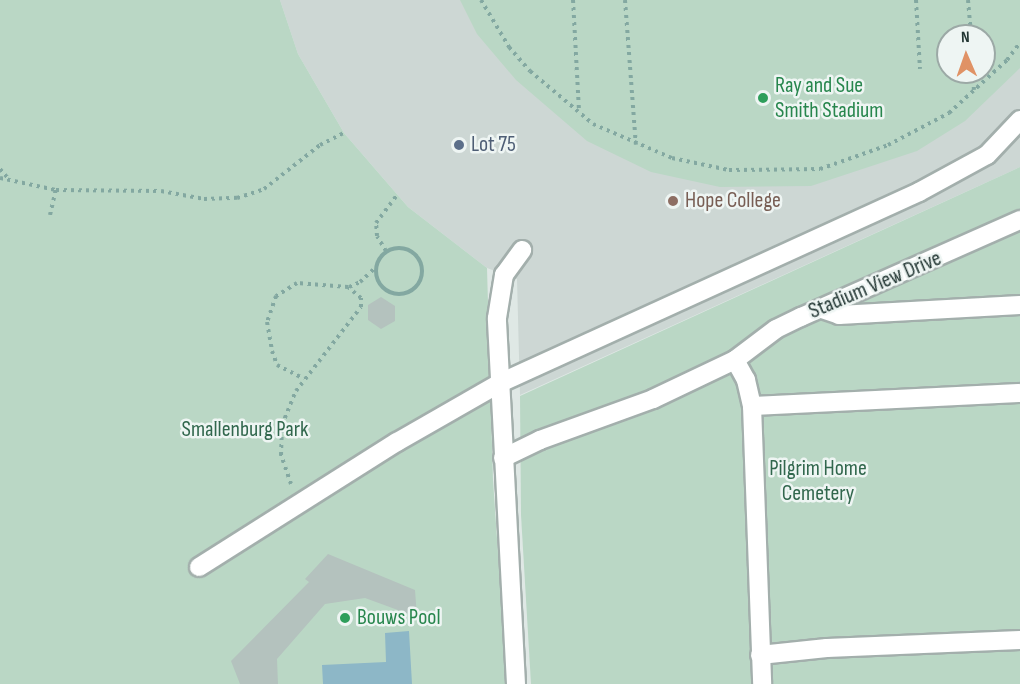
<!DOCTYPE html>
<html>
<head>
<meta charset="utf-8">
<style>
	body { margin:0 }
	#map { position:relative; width:1020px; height:684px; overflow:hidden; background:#dfe8e5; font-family:"Sofia Sans Condensed",sans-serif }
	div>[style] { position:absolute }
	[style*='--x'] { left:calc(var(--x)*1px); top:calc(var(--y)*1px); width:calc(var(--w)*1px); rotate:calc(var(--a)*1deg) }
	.built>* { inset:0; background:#cdd7d4 }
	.green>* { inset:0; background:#bad7c5 }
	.water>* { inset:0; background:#8db7c7 }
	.building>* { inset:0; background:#b4c2be }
	.path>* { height:4px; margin-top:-2px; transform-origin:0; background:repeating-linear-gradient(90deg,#83a8a1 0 3px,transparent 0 7.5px) }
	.path>.ring { margin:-2px; padding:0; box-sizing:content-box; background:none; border:4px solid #83a8a1; border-radius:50% }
	.roads { filter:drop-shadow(2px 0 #a3afac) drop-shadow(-2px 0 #a3afac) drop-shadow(0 2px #a3afac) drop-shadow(0 -2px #a3afac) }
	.minor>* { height:18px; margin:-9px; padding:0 9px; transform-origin:9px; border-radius:9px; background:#fff }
	.dots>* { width:16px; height:16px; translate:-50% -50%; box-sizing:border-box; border:3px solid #eef5f3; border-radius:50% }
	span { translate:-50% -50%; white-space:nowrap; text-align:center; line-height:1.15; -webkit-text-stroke:5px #eef5f3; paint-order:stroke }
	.leisure-label { font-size:22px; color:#27864d }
	.left { translate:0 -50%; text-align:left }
	.service-label { font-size:22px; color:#4e5e75 }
	.education-label { font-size:22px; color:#785e54 }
	.street-label { font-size:22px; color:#223633 }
	.park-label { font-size:22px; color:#31674d }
	.north { position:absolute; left:936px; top:24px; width:60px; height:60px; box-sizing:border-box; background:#eef5f3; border:2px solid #9ca9a6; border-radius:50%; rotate:358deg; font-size:16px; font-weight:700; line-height:24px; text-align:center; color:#223633 }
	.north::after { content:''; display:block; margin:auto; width:21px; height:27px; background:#e09265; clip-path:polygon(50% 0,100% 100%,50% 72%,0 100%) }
</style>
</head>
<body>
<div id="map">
	<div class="built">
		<div style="clip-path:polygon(evenodd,280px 0,1020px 0,1020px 167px,520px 395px,517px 279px,487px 268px,408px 207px,344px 133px,298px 54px,280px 0,948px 36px,984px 36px,984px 72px,948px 72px,948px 36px)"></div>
	</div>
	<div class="green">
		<div style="clip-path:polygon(0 0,280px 0,298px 54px,344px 133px,408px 207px,487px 268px,493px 480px,507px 684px,0 684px)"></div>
		<div style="clip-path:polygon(evenodd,460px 0,1020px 0,1020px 68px,965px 121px,917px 151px,811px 186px,720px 187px,651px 172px,587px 141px,516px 80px,477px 34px,460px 0,948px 36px,984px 36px,984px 72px,948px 72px,948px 36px)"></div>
		<div style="clip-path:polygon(1020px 167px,1020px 684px,531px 684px,521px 515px,520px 396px)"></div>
	</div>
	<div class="water">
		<div style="clip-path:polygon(409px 631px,412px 684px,323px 684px,322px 665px,386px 662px,385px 633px)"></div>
	</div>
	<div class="building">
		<div style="clip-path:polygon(381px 297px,395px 306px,395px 321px,381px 329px,368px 320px,368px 305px)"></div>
		<div style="clip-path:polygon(328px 554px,415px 590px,417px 617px,365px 598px,325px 604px,277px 659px,278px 684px,240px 684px,231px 661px,309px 582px,305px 579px)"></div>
	</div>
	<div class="path">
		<div style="--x:481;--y:0;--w:55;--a:59.2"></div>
		<div style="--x:509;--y:47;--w:32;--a:49"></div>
		<div style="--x:530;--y:71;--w:82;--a:40.1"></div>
		<div style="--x:593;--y:124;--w:86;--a:23.3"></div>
		<div style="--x:672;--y:158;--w:58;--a:11.9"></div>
		<div style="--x:729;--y:170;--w:91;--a:-0.6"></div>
		<div style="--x:820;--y:169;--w:72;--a:-19.4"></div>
		<div style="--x:888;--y:145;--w:69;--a:-27.7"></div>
		<div style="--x:949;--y:113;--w:79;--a:-42.4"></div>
		<div style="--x:1007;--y:60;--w:21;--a:-53"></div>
		<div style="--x:573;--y:0;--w:112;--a:86.9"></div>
		<div style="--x:625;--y:0;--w:145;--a:85.7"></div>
		<div style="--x:916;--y:0;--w:69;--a:86.7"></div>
		<div style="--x:968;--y:0;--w:36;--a:85"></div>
		<div style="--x:973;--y:72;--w:18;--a:87"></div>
		<div style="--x:0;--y:169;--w:11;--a:49"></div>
		<div style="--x:0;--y:178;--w:57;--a:12.1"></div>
		<div style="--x:56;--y:190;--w:105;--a:0.5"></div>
		<div style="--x:161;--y:191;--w:44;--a:10.5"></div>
		<div style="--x:204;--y:199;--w:33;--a:-2"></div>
		<div style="--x:237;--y:198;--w:28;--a:-18"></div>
		<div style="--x:264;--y:189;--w:71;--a:-38.2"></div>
		<div style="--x:320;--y:145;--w:27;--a:-27"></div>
		<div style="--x:50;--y:215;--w:26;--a:-77"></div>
		<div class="ring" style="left:376px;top:248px;width:42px;height:42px"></div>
		<div style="--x:386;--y:251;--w:17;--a:-121"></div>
		<div style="--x:377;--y:236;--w:13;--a:-94"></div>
		<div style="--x:376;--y:223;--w:35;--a:-53"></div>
		<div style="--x:349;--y:287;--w:12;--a:-24"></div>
		<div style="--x:360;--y:282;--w:22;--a:-43"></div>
		<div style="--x:291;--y:484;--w:31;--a:-109"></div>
		<div style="--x:281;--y:455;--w:30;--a:-88"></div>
		<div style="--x:282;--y:425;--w:37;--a:-68"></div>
		<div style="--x:296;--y:391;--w:106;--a:-52.3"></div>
		<div style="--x:361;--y:307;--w:9;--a:-90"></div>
		<div style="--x:361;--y:298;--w:17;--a:-140"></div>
		<div style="--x:348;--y:287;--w:51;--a:-175.5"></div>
		<div style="--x:297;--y:283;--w:25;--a:148"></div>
		<div style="--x:276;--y:296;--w:28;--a:109"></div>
		<div style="--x:267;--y:322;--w:29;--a:80"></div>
		<div style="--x:272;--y:351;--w:15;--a:70"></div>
		<div style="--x:277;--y:365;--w:30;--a:27"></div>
	</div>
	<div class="roads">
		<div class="minor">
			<div style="--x:822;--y:309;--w:18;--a:19"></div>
			<div style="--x:839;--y:315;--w:181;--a:-3.2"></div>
			<div style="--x:735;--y:360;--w:23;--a:61"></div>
			<div style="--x:746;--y:380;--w:27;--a:77"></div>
			<div style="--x:752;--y:406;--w:278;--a:87.9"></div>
			<div style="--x:752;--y:406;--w:268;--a:-2.8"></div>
			<div style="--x:503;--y:458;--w:41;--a:-25.9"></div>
			<div style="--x:540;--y:440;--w:120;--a:-19.9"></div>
			<div style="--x:653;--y:399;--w:91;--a:-25.4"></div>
			<div style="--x:735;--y:360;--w:51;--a:-37.1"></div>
			<div style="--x:776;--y:329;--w:28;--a:-26"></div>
			<div style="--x:801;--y:317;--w:240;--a:-23.9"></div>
			<div style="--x:199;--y:567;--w:234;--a:-32.3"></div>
			<div style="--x:397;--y:442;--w:119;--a:-29.8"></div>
			<div style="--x:500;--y:383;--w:460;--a:-24.5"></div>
			<div style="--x:919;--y:192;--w:77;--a:-28.6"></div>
			<div style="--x:987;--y:155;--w:48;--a:-46.7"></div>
			<div style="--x:760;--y:655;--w:67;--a:-6"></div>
			<div style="--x:827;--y:648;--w:193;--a:-2.4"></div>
			<div style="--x:516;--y:684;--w:366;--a:-93"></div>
			<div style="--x:497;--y:318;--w:44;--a:-80.8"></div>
			<div style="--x:504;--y:275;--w:31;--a:-54"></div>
		</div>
	</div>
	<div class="dots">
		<div style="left:763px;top:98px;background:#2e9e5b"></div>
		<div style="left:459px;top:145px;background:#5c6f8a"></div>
		<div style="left:673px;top:201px;background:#8d6e63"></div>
		<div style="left:345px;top:618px;background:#2e9e5b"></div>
	</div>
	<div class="leisure-label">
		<span class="left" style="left:775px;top:98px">Ray and Sue<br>Smith Stadium</span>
		<span class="left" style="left:357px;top:618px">Bouws Pool</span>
	</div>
	<div class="service-label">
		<span class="left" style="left:471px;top:145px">Lot 75</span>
	</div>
	<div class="education-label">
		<span class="left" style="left:685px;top:201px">Hope College</span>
	</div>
	<div class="street-label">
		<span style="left:875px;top:285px;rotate:-23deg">Stadium View Drive</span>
	</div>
	<div class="park-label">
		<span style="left:245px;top:430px">Smallenburg Park</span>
		<span style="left:818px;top:481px">Pilgrim Home<br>Cemetery</span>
	</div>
	<div class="north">N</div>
</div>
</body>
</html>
